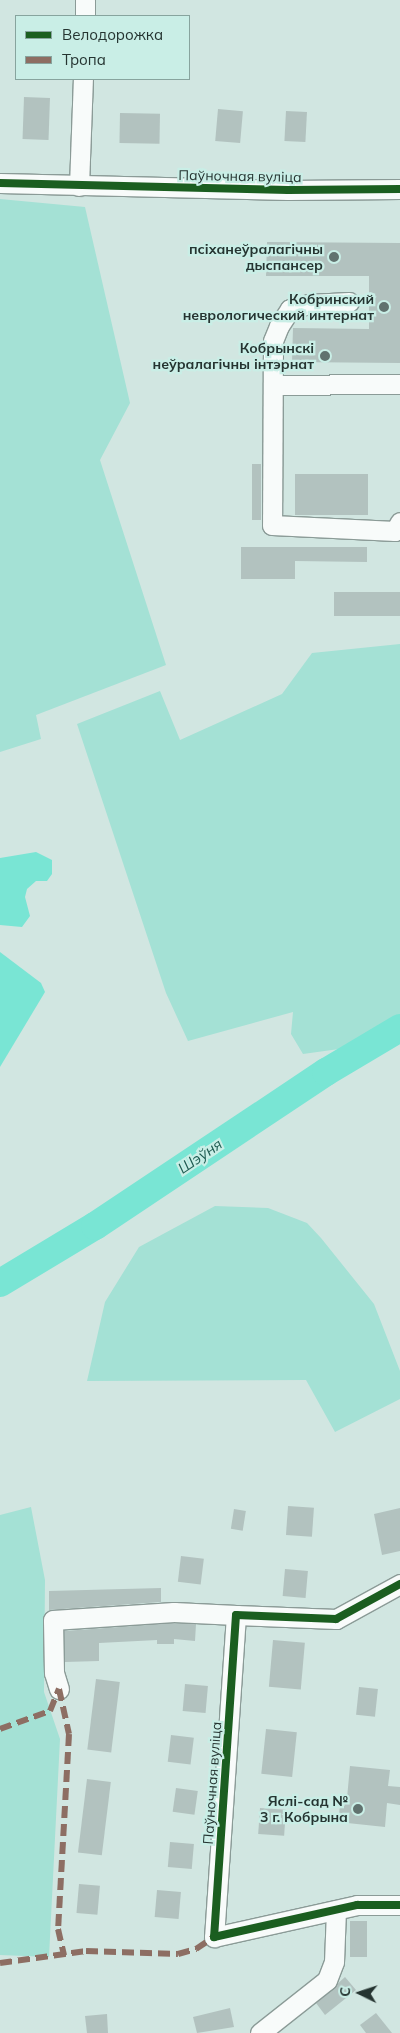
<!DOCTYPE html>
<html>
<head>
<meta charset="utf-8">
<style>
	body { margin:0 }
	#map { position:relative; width:400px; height:2033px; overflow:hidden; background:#d1e6e1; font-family:Mulish,sans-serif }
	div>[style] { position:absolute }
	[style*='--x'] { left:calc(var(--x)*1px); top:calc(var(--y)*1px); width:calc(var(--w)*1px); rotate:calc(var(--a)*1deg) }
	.green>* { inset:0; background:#a4e1d5 }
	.water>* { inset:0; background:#79e5d4 }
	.river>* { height:28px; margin:-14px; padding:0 14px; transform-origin:14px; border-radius:14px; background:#79e5d4 }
	.building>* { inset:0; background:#b2c2bf; transform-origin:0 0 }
	.roads { filter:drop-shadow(1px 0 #8b9b97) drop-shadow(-1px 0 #8b9b97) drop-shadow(0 1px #8b9b97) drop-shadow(0 -1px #8b9b97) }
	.minor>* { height:19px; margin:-9.5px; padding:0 9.5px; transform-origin:9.5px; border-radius:9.5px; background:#f8fbfa }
	.quiet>* { height:6px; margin-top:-3px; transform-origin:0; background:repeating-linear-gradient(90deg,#8d6e63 0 12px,transparent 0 18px) }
	.cycleway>* { height:8px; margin:-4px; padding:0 4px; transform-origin:4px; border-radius:4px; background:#1b5e20 }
	.dots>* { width:14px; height:14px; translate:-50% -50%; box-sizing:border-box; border:2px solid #c9eee6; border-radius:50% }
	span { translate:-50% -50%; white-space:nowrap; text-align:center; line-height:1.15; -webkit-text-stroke:4.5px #c9eee6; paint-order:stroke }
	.street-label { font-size:14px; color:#253431 }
	.poi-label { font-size:14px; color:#253431; font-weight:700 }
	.right { translate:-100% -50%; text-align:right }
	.water-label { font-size:15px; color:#1d5a50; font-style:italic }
	.legend { position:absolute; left:15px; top:15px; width:175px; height:65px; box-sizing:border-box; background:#c9eee6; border:1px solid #87a49e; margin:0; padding:6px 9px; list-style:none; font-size:15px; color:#253431 }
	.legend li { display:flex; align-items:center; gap:10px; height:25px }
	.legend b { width:25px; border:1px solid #87a49e }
	.north { position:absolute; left:335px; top:1968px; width:50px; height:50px; -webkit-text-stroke:4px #c9eee6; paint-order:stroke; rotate:274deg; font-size:14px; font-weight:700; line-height:20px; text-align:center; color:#253431 }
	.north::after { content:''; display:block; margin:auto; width:18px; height:22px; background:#253431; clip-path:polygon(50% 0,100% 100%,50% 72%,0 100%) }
</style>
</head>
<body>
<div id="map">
	<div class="green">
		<div style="clip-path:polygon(0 199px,85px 207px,130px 403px,100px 460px,166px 665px,36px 715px,41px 739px,0 752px)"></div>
		<div style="clip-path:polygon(400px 644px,400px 1016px,339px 1049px,303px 1054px,291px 1034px,293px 1012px,188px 1041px,166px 993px,77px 724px,160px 691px,180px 740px,282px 694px,312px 653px)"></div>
		<div style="clip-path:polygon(215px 1206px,268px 1208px,307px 1223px,321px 1238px,374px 1304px,400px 1371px,400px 1399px,335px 1432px,306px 1380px,87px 1381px,105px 1302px,139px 1247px)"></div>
		<div style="clip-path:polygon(31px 1507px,45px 1580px,44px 1692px,60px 1739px,49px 1957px,0 1955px,0 1515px)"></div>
	</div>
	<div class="water">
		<div style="clip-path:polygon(36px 852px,52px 860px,52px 874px,47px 881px,36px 881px,27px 889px,25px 897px,30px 916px,22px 927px,0 925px,0 858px)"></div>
		<div style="clip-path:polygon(0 952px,41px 983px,45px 992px,0 1067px)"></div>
	</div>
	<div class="river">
		<div style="--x:0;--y:1283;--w:111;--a:-31"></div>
		<div style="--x:95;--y:1226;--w:278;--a:-33.7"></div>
		<div style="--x:326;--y:1072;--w:86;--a:-30.7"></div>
	</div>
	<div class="building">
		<div style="left:24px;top:97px;width:26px;height:42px;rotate:2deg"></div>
		<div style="left:218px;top:109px;width:25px;height:32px;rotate:5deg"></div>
		<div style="left:286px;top:111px;width:21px;height:30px;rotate:3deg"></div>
		<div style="left:120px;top:113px;width:40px;height:30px;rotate:1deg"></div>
		<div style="clip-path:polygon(267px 242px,400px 243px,400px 363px,292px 362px,293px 328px,369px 329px,369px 276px,266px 276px)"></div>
		<div style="left:252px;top:464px;width:9px;height:56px"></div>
		<div style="left:295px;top:474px;width:73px;height:41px"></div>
		<div style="clip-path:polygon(241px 547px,367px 547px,367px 562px,295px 561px,295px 579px,241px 579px)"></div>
		<div style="left:334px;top:592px;width:66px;height:24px"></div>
		<div style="left:288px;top:1506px;width:26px;height:29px;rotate:4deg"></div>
		<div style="clip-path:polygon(400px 1508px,400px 1551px,382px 1555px,374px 1514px)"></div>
		<div style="left:234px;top:1509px;width:12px;height:20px;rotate:9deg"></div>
		<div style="left:181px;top:1556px;width:23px;height:26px;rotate:7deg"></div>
		<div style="left:285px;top:1569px;width:23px;height:27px;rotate:5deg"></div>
		<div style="clip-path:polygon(161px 1588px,161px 1602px,49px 1610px,49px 1591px)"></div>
		<div style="clip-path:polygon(174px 1623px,196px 1624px,195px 1641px,174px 1639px,174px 1644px,157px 1644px,157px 1640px,99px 1643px,99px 1661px,65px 1662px,64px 1631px)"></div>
		<div style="left:273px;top:1640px;width:32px;height:47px;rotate:5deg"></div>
		<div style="left:96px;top:1679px;width:24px;height:71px;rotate:7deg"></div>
		<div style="left:185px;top:1684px;width:23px;height:27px;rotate:5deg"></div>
		<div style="left:359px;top:1687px;width:19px;height:28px;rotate:6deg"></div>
		<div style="left:266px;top:1729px;width:31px;height:45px;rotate:6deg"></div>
		<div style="left:171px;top:1735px;width:23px;height:27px;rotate:7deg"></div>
		<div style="clip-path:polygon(350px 1766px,390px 1770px,388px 1786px,400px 1787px,400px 1805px,387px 1803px,385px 1827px,338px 1822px,341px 1798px,347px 1798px)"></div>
		<div style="left:87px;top:1779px;width:24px;height:74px;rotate:7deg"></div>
		<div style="left:176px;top:1788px;width:22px;height:24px;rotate:8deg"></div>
		<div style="left:260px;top:1808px;width:26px;height:26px;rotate:4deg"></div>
		<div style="left:170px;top:1842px;width:24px;height:25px;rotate:5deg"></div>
		<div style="left:79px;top:1884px;width:21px;height:29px;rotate:5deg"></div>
		<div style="left:157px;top:1890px;width:24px;height:27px;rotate:5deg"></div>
		<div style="left:350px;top:1921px;width:17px;height:36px"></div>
		<div style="clip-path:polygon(345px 1977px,356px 1990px,325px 2015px,316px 2003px)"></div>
		<div style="clip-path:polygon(230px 2008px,234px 2027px,197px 2033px,193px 2017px)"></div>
		<div style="clip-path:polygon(376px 2013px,392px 2033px,366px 2033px,360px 2025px)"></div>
		<div style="clip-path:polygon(107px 2014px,108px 2033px,87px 2033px,85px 2016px)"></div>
	</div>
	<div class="roads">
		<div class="minor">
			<div style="--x:85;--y:16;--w:16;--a:-90"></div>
			<div style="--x:0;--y:183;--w:288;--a:1.4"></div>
			<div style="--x:288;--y:190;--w:112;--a:-0.5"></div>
			<div style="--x:79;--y:186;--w:107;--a:-87.9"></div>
			<div style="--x:349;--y:302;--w:40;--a:177.1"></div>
			<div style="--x:309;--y:304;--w:20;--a:165"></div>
			<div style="--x:290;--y:309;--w:20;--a:123"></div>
			<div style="--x:279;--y:326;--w:16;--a:112"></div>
			<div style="--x:273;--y:341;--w:184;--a:90.3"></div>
			<div style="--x:272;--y:525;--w:123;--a:2.8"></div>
			<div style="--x:395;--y:531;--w:10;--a:-61"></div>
			<div style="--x:273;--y:385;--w:127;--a:-0.5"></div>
			<div style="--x:400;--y:1584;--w:73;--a:151.3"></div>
			<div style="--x:336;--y:1619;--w:100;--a:-177.7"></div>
			<div style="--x:236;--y:1615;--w:323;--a:93.9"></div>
			<div style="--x:214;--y:1937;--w:147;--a:-12.6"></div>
			<div style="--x:357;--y:1905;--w:43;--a:0"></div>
			<div style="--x:59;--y:1689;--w:17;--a:-107"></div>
			<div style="--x:54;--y:1673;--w:53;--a:-91.1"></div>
			<div style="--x:53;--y:1620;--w:121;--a:-3.8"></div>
			<div style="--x:174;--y:1612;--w:62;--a:2.8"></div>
			<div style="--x:260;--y:2033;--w:85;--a:-38.3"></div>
			<div style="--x:327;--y:1980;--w:19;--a:-69"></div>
			<div style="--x:334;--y:1962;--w:52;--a:-87.8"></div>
		</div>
	</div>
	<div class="quiet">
		<div style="--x:59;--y:1689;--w:46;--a:77.5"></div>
		<div style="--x:69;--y:1734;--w:195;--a:93.2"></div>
		<div style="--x:58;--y:1929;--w:27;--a:77"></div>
		<div style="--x:0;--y:1729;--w:53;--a:-19.8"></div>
		<div style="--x:50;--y:1711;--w:24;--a:-68"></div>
		<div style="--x:0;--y:1963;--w:87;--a:-7.9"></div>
		<div style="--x:86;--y:1951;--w:92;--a:1.9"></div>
		<div style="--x:178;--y:1954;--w:19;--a:-16"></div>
		<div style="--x:196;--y:1949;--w:22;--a:-34"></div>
	</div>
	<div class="cycleway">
		<div style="--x:0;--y:183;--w:288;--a:1.4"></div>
		<div style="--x:288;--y:190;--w:112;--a:-0.5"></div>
		<div style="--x:400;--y:1584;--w:73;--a:151.3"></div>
		<div style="--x:336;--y:1619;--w:100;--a:-177.7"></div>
		<div style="--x:236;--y:1615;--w:323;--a:93.9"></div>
		<div style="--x:214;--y:1937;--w:147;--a:-12.6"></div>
		<div style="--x:357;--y:1905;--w:43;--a:0"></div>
	</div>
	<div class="dots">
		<div style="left:334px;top:257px;background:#61726f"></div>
		<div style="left:384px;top:307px;background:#61726f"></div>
		<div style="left:325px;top:356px;background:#61726f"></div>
		<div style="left:358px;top:1809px;background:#61726f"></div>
	</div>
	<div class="street-label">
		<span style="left:240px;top:176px;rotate:1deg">Паўночная вуліца</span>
		<span style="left:212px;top:1783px;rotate:-86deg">Паўночная вуліца</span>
	</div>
	<div class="poi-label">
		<span class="right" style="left:323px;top:257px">псіханеўралагічны<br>дыспансер</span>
		<span class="right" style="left:374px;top:307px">Кобринский<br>неврологический интернат</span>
		<span class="right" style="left:314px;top:356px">Кобрынскі<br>неўралагічны інтэрнат</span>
		<span class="right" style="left:348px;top:1809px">Яслі-сад №<br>3 г. Кобрына</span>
	</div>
	<div class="water-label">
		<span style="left:200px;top:1156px;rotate:-34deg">Шэўня</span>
	</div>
	<ul class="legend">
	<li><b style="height:6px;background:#1b5e20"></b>Велодорожка</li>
	<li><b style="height:6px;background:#8d6e63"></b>Тропа</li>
	</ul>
	<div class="north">С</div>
</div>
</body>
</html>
